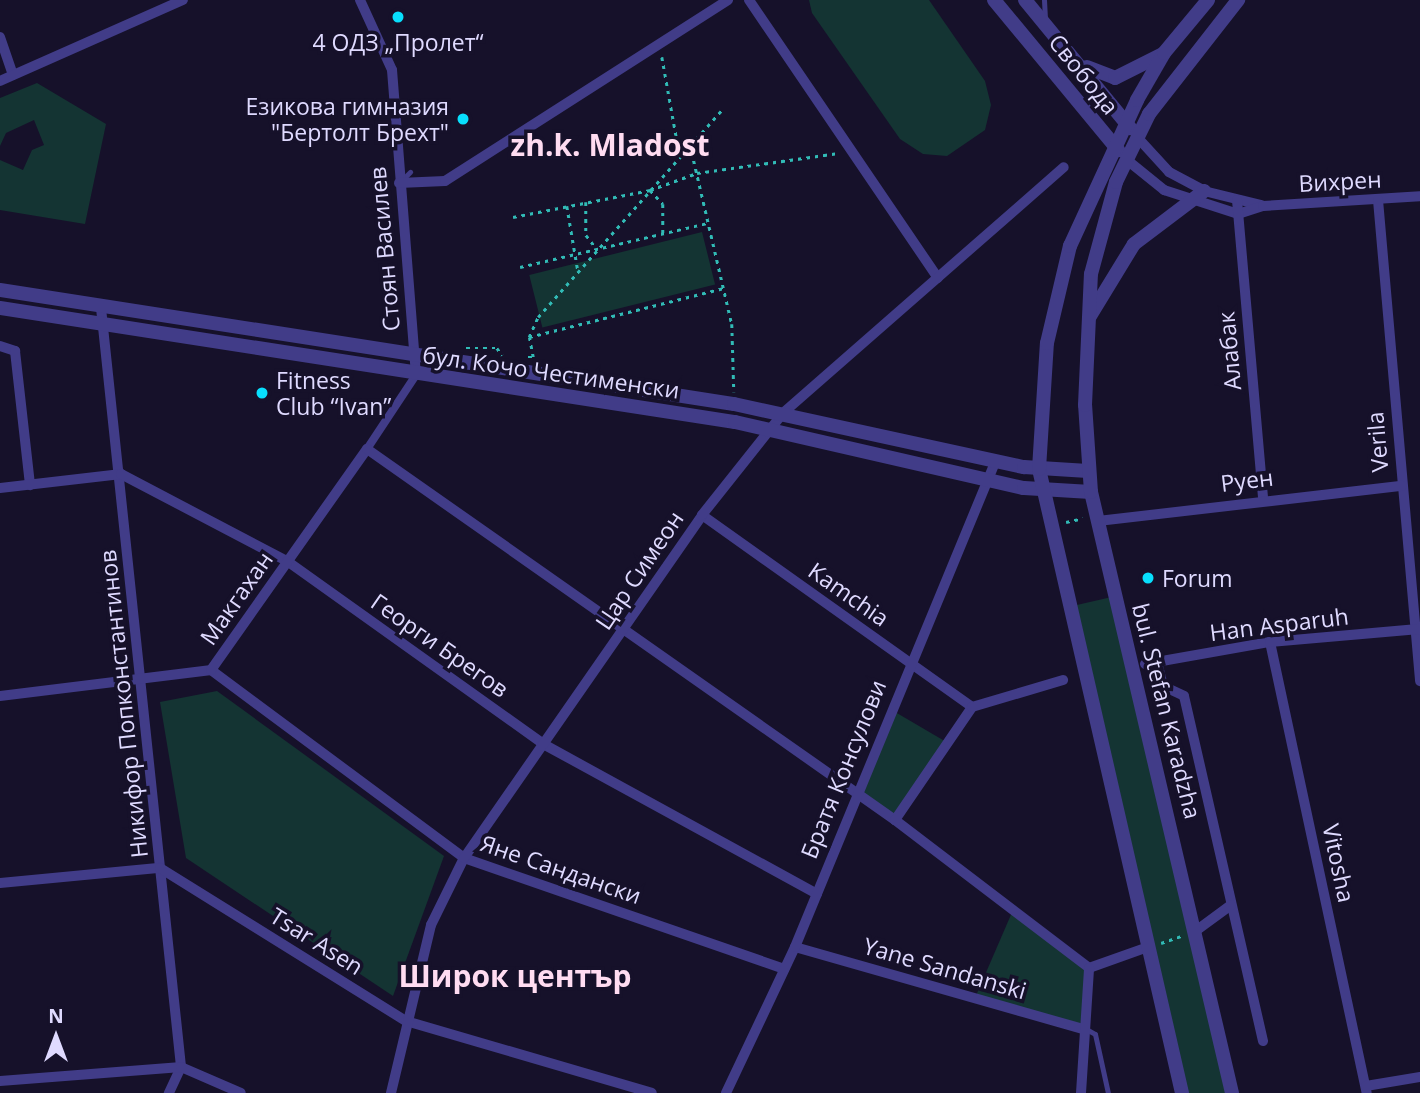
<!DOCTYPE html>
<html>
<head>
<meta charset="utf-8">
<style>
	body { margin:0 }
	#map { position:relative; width:1420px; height:1093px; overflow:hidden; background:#16112a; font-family:"Open Sans",sans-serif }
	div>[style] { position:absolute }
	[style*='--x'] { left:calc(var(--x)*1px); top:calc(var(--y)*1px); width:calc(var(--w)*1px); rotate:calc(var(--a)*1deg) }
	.green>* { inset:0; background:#143433; transform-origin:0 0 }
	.path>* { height:2.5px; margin-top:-1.25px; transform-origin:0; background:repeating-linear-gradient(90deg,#31bbb6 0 3.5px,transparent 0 8.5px) }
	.service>* { height:5px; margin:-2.5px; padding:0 2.5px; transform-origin:2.5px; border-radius:2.5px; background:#413c88 }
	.pedestrian>* { height:8px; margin:-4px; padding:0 4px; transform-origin:4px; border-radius:4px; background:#413c88 }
	.minor>* { height:10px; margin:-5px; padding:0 5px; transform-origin:5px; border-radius:5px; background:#413c88 }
	.tertiary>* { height:14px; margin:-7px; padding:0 7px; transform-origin:7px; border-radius:7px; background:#413c88 }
	.dots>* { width:19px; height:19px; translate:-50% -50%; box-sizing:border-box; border:4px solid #16112a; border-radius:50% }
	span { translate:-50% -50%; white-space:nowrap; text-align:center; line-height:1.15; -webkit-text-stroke:7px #16112a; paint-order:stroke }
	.poi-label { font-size:23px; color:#dfdaff }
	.right { translate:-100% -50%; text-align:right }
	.left { translate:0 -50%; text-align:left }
	.street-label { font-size:23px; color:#dfdaff }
	.district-label { font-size:30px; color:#ffdcf1; font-weight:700 }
	.north { position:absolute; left:21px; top:1002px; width:70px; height:70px; -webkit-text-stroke:5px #16112a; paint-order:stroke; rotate:0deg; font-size:19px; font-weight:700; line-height:28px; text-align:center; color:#dfdaff }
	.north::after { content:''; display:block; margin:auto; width:24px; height:32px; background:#dfdaff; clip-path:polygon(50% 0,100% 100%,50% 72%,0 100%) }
</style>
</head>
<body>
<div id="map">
	<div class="green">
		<div style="clip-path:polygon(809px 0,929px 0,985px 81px,991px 105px,985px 130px,947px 156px,923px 154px,900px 139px,812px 13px)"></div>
		<div style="clip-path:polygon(37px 83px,106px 124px,85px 224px,0 210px,0 160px,23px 170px,32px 150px,44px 145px,34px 120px,6px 133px,0 146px,0 98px)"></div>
		<div style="left:702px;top:232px;width:54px;height:178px;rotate:76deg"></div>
		<div style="left:1116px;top:596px;width:510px;height:48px;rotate:77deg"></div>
		<div style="clip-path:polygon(217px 691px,444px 856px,393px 996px,186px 858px,160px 702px)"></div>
		<div style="clip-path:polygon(890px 709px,948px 743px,895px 820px,855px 794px)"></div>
		<div style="clip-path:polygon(1013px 910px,1089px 968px,1082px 1029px,975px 998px)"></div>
	</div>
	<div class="path">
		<div style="--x:662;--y:57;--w:102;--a:79.8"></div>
		<div style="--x:690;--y:144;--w:185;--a:76.9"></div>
		<div style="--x:732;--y:324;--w:68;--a:88.3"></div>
		<div style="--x:650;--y:190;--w:19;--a:47"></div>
		<div style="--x:663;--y:204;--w:32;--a:90"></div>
		<div style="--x:586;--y:202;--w:33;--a:90"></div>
		<div style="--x:586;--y:235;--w:18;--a:52"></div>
		<div style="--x:567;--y:206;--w:66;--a:80.4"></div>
		<div style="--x:513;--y:217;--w:140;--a:-11.1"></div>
		<div style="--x:650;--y:190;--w:50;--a:-19.9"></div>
		<div style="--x:697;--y:173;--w:143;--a:-8"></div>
		<div style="--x:520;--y:267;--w:192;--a:-13.2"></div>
		<div style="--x:529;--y:337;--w:22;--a:-66"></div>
		<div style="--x:538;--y:317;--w:277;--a:-48.4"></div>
		<div style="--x:466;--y:348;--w:31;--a:0"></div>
		<div style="--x:497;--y:348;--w:9;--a:54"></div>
		<div style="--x:528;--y:357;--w:5;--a:0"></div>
		<div style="--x:533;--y:357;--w:20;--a:-101"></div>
		<div style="--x:529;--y:337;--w:201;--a:-14.1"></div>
		<div style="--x:1066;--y:522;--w:17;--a:-13"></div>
		<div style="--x:1161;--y:943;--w:21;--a:-19"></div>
	</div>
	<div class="service">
		<div style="--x:1044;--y:0;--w:20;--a:87"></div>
		<div style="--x:401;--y:181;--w:13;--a:-45"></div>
		<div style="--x:1086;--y:1029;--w:10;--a:29"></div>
		<div style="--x:1095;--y:1034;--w:60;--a:77.6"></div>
	</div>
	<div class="pedestrian">
		<div style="--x:367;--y:449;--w:89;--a:-56.5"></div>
	</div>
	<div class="minor">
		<div style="--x:360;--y:0;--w:77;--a:65.4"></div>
		<div style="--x:392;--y:70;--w:306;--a:85.5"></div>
		<div style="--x:749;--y:0;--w:336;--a:55.8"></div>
		<div style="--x:0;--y:37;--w:40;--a:71.1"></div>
		<div style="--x:0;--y:81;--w:200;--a:-23.9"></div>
		<div style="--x:1138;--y:138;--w:46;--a:47.6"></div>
		<div style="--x:1169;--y:172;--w:40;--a:28"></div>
		<div style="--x:1204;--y:191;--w:59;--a:13.8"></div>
		<div style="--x:1127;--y:160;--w:48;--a:39"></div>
		<div style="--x:1164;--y:190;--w:78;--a:18"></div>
		<div style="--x:1238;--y:214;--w:26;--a:-18"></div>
		<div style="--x:1263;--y:206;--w:157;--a:-3.6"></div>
		<div style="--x:399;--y:183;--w:46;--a:-2.5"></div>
		<div style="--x:445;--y:181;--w:336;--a:-32.6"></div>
		<div style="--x:1237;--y:200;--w:300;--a:85"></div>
		<div style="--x:1378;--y:200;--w:483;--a:85"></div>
		<div style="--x:101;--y:308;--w:763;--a:83.98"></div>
		<div style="--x:181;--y:1067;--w:29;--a:115"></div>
		<div style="--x:0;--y:346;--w:16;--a:18"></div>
		<div style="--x:15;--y:351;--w:135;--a:83.6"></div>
		<div style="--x:0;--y:488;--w:122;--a:-6.6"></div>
		<div style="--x:121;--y:474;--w:187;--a:27.7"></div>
		<div style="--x:287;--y:561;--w:317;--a:35.5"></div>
		<div style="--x:545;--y:745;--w:310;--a:28.7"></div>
		<div style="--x:702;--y:515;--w:331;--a:35.4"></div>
		<div style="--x:1098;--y:521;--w:306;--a:-6.6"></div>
		<div style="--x:1270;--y:642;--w:461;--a:77.9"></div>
		<div style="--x:1157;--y:662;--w:25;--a:76"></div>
		<div style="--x:1163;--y:686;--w:23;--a:25"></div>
		<div style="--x:1184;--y:696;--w:354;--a:77.1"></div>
		<div style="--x:1145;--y:664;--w:127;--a:-10"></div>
		<div style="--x:1270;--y:642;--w:151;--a:-5"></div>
		<div style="--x:211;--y:670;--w:315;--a:36.6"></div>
		<div style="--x:464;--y:858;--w:339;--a:19.1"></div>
		<div style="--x:0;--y:696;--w:213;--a:-7"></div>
		<div style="--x:211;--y:670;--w:271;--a:-54.8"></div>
		<div style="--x:367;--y:449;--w:645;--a:35.09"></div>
		<div style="--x:895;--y:820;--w:244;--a:37.3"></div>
		<div style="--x:1089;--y:968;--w:63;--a:-19.6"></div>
		<div style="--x:895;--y:820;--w:137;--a:-55.7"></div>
		<div style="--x:972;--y:707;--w:95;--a:-16.5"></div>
		<div style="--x:0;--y:883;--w:161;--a:-5.4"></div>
		<div style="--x:160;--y:868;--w:290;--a:31.9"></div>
		<div style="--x:406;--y:1021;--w:256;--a:16.3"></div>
		<div style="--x:1197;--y:930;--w:42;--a:-36.3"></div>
		<div style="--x:795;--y:947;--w:298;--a:15.9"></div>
		<div style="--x:0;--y:1081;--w:182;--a:-4.4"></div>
		<div style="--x:181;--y:1067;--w:65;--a:23.4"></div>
		<div style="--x:1366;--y:1086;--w:55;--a:-9.5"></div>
		<div style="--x:391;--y:1093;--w:173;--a:-76.6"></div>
		<div style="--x:431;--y:925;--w:75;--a:-63.8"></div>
		<div style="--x:464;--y:858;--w:417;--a:-55.2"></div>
		<div style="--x:702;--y:515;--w:130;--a:-51.5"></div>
		<div style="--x:783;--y:413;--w:373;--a:-41.2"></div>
		<div style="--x:726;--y:1093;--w:161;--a:-64.7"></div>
		<div style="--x:795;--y:947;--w:527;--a:-67.57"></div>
		<div style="--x:1081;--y:1093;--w:125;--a:-86.3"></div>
	</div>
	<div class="tertiary">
		<div style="--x:994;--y:0;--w:195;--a:50.4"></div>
		<div style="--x:1025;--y:0;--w:166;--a:50.6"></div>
		<div style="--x:1087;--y:67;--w:30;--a:21"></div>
		<div style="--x:1115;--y:78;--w:54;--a:-26.6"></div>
		<div style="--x:0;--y:290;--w:743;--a:8.83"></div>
		<div style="--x:734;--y:404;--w:297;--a:12.3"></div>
		<div style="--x:1024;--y:467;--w:64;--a:3.6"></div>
		<div style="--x:0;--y:308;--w:744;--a:8.82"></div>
		<div style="--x:735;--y:422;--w:296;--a:12.9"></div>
		<div style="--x:1024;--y:488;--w:67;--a:3.4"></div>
		<div style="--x:1090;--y:316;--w:84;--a:-58.6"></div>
		<div style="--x:1134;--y:244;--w:88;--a:-37.1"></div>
		<div style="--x:1182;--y:1093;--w:640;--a:-102.91"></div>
		<div style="--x:1039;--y:469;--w:126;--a:-86.4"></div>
		<div style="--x:1047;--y:343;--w:100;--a:-76.7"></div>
		<div style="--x:1070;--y:246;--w:161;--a:-65.3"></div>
		<div style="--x:1137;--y:100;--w:54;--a:-60.1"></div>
		<div style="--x:1164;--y:53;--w:69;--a:-50.3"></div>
		<div style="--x:1232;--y:1093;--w:617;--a:-103.2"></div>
		<div style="--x:1091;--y:492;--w:87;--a:-93.9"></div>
		<div style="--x:1085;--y:405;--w:131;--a:-87.4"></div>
		<div style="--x:1091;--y:274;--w:95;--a:-74.8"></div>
		<div style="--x:1116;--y:182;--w:76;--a:-64.1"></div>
		<div style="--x:1149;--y:114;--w:145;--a:-52"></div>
	</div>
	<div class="dots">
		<div style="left:398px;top:17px;background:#08dffd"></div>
		<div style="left:463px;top:119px;background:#08dffd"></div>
		<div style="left:262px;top:393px;background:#08dffd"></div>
		<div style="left:1148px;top:578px;background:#08dffd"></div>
	</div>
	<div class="poi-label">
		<span style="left:398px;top:42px">4 ОДЗ „Пролет“</span>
		<span class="right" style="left:449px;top:119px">Езикова гимназия<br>"Бертолт Брехт"</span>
		<span class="left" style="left:276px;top:393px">Fitness<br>Club “Ivan”</span>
		<span class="left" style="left:1162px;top:578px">Forum</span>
	</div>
	<div class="street-label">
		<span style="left:1084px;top:74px;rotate:51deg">Свобода</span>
		<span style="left:1340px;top:181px;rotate:-3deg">Вихрен</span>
		<span style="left:384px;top:249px;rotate:-95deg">Стоян Василев</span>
		<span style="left:1229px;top:351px;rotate:-95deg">Алабак</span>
		<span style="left:551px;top:372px;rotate:8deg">бул. Кочо Честименски</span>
		<span style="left:1377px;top:442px;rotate:-95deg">Verila</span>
		<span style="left:1247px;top:480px;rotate:-7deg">Руен</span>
		<span style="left:639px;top:570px;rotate:-56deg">Цар Симеон</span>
		<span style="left:849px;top:594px;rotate:35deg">Kamchia</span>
		<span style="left:236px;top:598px;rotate:-55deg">Макгахан</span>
		<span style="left:1279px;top:624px;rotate:-7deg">Han Asparuh</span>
		<span style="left:440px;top:645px;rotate:35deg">Георги Брегов</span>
		<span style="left:123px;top:704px;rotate:-96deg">Никифор Попконстантинов</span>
		<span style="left:1167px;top:711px;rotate:76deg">bul. Stefan Karadzha</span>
		<span style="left:843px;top:769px;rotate:-68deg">Братя Консулови</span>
		<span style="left:1339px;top:863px;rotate:78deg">Vitosha</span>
		<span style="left:561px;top:869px;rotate:19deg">Яне Сандански</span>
		<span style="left:317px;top:941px;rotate:32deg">Tsar Asen</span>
		<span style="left:945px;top:968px;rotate:16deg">Yane Sandanski</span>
	</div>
	<div class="district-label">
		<span style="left:610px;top:145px">zh.k. Mladost</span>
		<span style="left:515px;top:976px">Широк център</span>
	</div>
	<div class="north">N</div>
</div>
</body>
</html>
